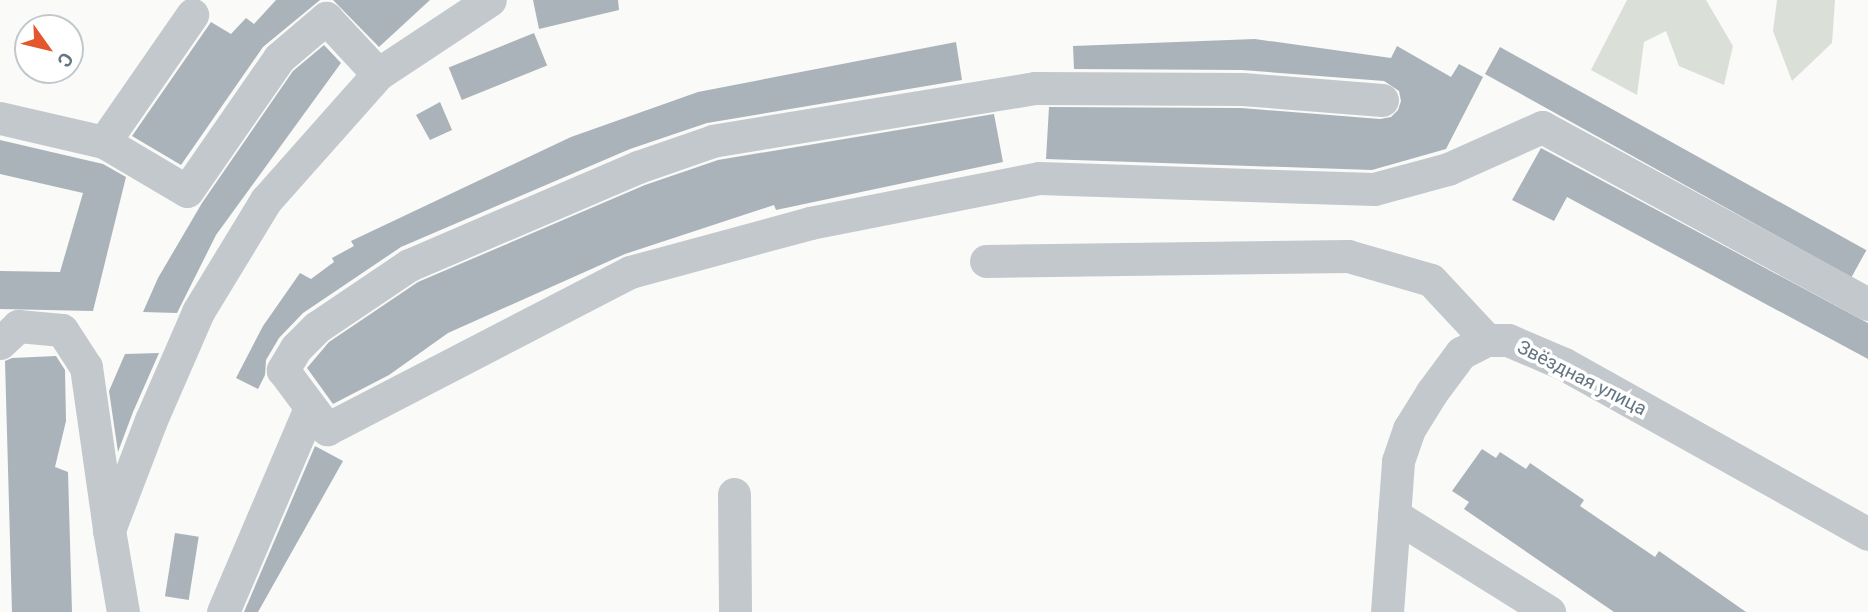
<!DOCTYPE html>
<html>
<head>
<meta charset="utf-8">
<style>
	body { margin:0 }
	#map { position:relative; width:1868px; height:612px; overflow:hidden; background:#fafaf8; font-family:Roboto,sans-serif }
	div>[style] { position:absolute }
	[style*='--x'] { left:calc(var(--x)*1px); top:calc(var(--y)*1px); width:calc(var(--w)*1px); rotate:calc(var(--a)*1deg) }
	.green>* { inset:0; background:#dadfd7 }
	.building>* { inset:0; background:#aab3b9; transform-origin:0 0 }
	.minor>* { height:33px; margin:-16.5px; padding:0 16.5px; transform-origin:16.5px; border-radius:16.5px; background:#c3c8cc }
	span { translate:-50% -50%; white-space:nowrap; text-align:center; line-height:1.15; -webkit-text-stroke:7px #fff; paint-order:stroke }
	.street-label { font-size:19px; color:#657683 }
	.north { position:absolute; left:14px; top:14px; width:70px; height:70px; box-sizing:border-box; background:#fff; border:2px solid #c1c8cd; border-radius:50%; rotate:124deg; font-size:19px; font-weight:700; line-height:28px; text-align:center; color:#657683 }
	.north::after { content:''; display:block; margin:auto; width:24px; height:32px; background:#e4572e; clip-path:polygon(50% 0,100% 100%,50% 72%,0 100%) }
</style>
</head>
<body>
<div id="map">
	<div class="green">
		<div style="clip-path:polygon(1627px 0,1706px 0,1733px 46px,1724px 85px,1679px 66px,1666px 31px,1644px 42px,1637px 95px,1591px 70px)"></div>
		<div style="clip-path:polygon(1777px 0,1835px 0,1832px 43px,1792px 81px,1773px 31px)"></div>
	</div>
	<div class="building">
		<div style="clip-path:polygon(276px 0,320px 0,263px 47px,181px 165px,132px 136px,211px 22px,231px 34px,246px 18px,254px 24px)"></div>
		<div style="clip-path:polygon(333px 0,430px 0,379px 47px)"></div>
		<div style="clip-path:polygon(533px 0,618px 0,619px 10px,539px 29px)"></div>
		<div style="left:534px;top:33px;width:35px;height:92px;rotate:68deg"></div>
		<div style="clip-path:polygon(1255px 39px,1391px 58px,1397px 46px,1451px 77px,1459px 64px,1483px 77px,1446px 149px,1372px 170px,1046px 159px,1049px 107px,1241px 108px,1380px 119px,1391px 117px,1398px 110px,1401px 101px,1399px 91px,1384px 81px,1242px 70px,1074px 69px,1073px 46px)"></div>
		<div style="clip-path:polygon(956px 42px,962px 80px,707px 123px,630px 149px,401px 247px,303px 313px,279px 338px,266px 360px,265px 375px,258px 389px,236px 378px,263px 326px,300px 273px,311px 279px,334px 262px,332px 258px,354px 246px,351px 241px,571px 137px,698px 92px)"></div>
		<div style="clip-path:polygon(324px 45px,341px 63px,216px 235px,177px 313px,143px 312px,158px 278px,202px 203px,293px 71px)"></div>
		<div style="left:1500px;top:47px;width:419px;height:31px;rotate:29deg"></div>
		<div style="clip-path:polygon(440px 102px,452px 130px,430px 140px,416px 115px)"></div>
		<div style="clip-path:polygon(994px 114px,1003px 162px,776px 210px,774px 205px,625px 254px,448px 333px,389px 375px,333px 404px,307px 368px,329px 342px,418px 282px,645px 185px,718px 160px)"></div>
		<div style="clip-path:polygon(0 140px,103px 164px,126px 177px,93px 311px,0 309px,0 271px,60px 272px,83px 193px,0 174px)"></div>
		<div style="clip-path:polygon(1541px 148px,1868px 323px,1868px 359px,1567px 197px,1554px 221px,1512px 200px)"></div>
		<div style="clip-path:polygon(159px 353px,133px 412px,118px 452px,109px 391px,125px 354px)"></div>
		<div style="clip-path:polygon(56px 356px,65px 370px,66px 421px,55px 467px,68px 472px,72px 612px,12px 612px,5px 361px,12px 358px)"></div>
		<div style="clip-path:polygon(315px 446px,343px 461px,258px 612px,244px 612px)"></div>
		<div style="clip-path:polygon(1482px 449px,1496px 458px,1500px 452px,1526px 469px,1530px 463px,1584px 500px,1580px 506px,1655px 557px,1659px 551px,1746px 612px,1614px 612px,1464px 509px,1469px 502px,1452px 491px)"></div>
		<div style="left:175px;top:533px;width:24px;height:64px;rotate:9deg"></div>
	</div>
	<div class="minor">
		<div style="--x:378;--y:74;--w:134;--a:-33.5"></div>
		<div style="--x:1382;--y:100;--w:140;--a:-175.5"></div>
		<div style="--x:1242;--y:89;--w:207;--a:-179.7"></div>
		<div style="--x:1035;--y:88;--w:326;--a:170.7"></div>
		<div style="--x:713;--y:141;--w:79;--a:160.9"></div>
		<div style="--x:638;--y:167;--w:249;--a:156.8"></div>
		<div style="--x:409;--y:265;--w:111;--a:146"></div>
		<div style="--x:317;--y:327;--w:30;--a:135"></div>
		<div style="--x:296;--y:348;--w:26;--a:121"></div>
		<div style="--x:283;--y:370;--w:74;--a:53.3"></div>
		<div style="--x:327;--y:429;--w:341;--a:-27.4"></div>
		<div style="--x:630;--y:272;--w:187;--a:-15.2"></div>
		<div style="--x:810;--y:223;--w:233;--a:-11.1"></div>
		<div style="--x:1039;--y:178;--w:335;--a:1.9"></div>
		<div style="--x:1374;--y:189;--w:77;--a:-15.1"></div>
		<div style="--x:1448;--y:169;--w:103;--a:-24.1"></div>
		<div style="--x:1542;--y:127;--w:371;--a:28.5"></div>
		<div style="--x:0;--y:118;--w:107;--a:13"></div>
		<div style="--x:104;--y:142;--w:155;--a:-55.3"></div>
		<div style="--x:104;--y:142;--w:96;--a:30.6"></div>
		<div style="--x:187;--y:191;--w:162;--a:-55.3"></div>
		<div style="--x:279;--y:58;--w:62;--a:-40.4"></div>
		<div style="--x:326;--y:18;--w:76;--a:47.1"></div>
		<div style="--x:378;--y:74;--w:169;--a:131.6"></div>
		<div style="--x:266;--y:200;--w:131;--a:121.3"></div>
		<div style="--x:198;--y:312;--w:118;--a:113.5"></div>
		<div style="--x:151;--y:420;--w:118;--a:110.9"></div>
		<div style="--x:109;--y:530;--w:83;--a:80.3"></div>
		<div style="--x:986;--y:261;--w:362;--a:-0.8"></div>
		<div style="--x:1348;--y:256;--w:86;--a:16.1"></div>
		<div style="--x:1431;--y:280;--w:82;--a:47"></div>
		<div style="--x:0;--y:343;--w:25;--a:-43"></div>
		<div style="--x:18;--y:326;--w:44;--a:5.2"></div>
		<div style="--x:62;--y:330;--w:44;--a:57"></div>
		<div style="--x:86;--y:367;--w:163;--a:81.9"></div>
		<div style="--x:734;--y:494;--w:118;--a:89.5"></div>
		<div style="--x:1394;--y:515;--w:183;--a:32"></div>
		<div style="--x:223;--y:612;--w:222;--a:-66.9"></div>
		<div style="--x:1387;--y:612;--w:151;--a:-85.8"></div>
		<div style="--x:1398;--y:461;--w:34;--a:-71"></div>
		<div style="--x:1409;--y:429;--w:44;--a:-58.1"></div>
		<div style="--x:1432;--y:392;--w:49;--a:-53.4"></div>
		<div style="--x:1461;--y:353;--w:29;--a:-27"></div>
		<div style="--x:1487;--y:340;--w:21;--a:0"></div>
		<div style="--x:1508;--y:340;--w:61;--a:23.2"></div>
		<div style="--x:1564;--y:364;--w:348;--a:29.2"></div>
	</div>
	<div class="street-label">
		<span style="left:1582px;top:378px;rotate:27deg">Звёздная улица</span>
	</div>
	<div class="north">С</div>
</div>
</body>
</html>
